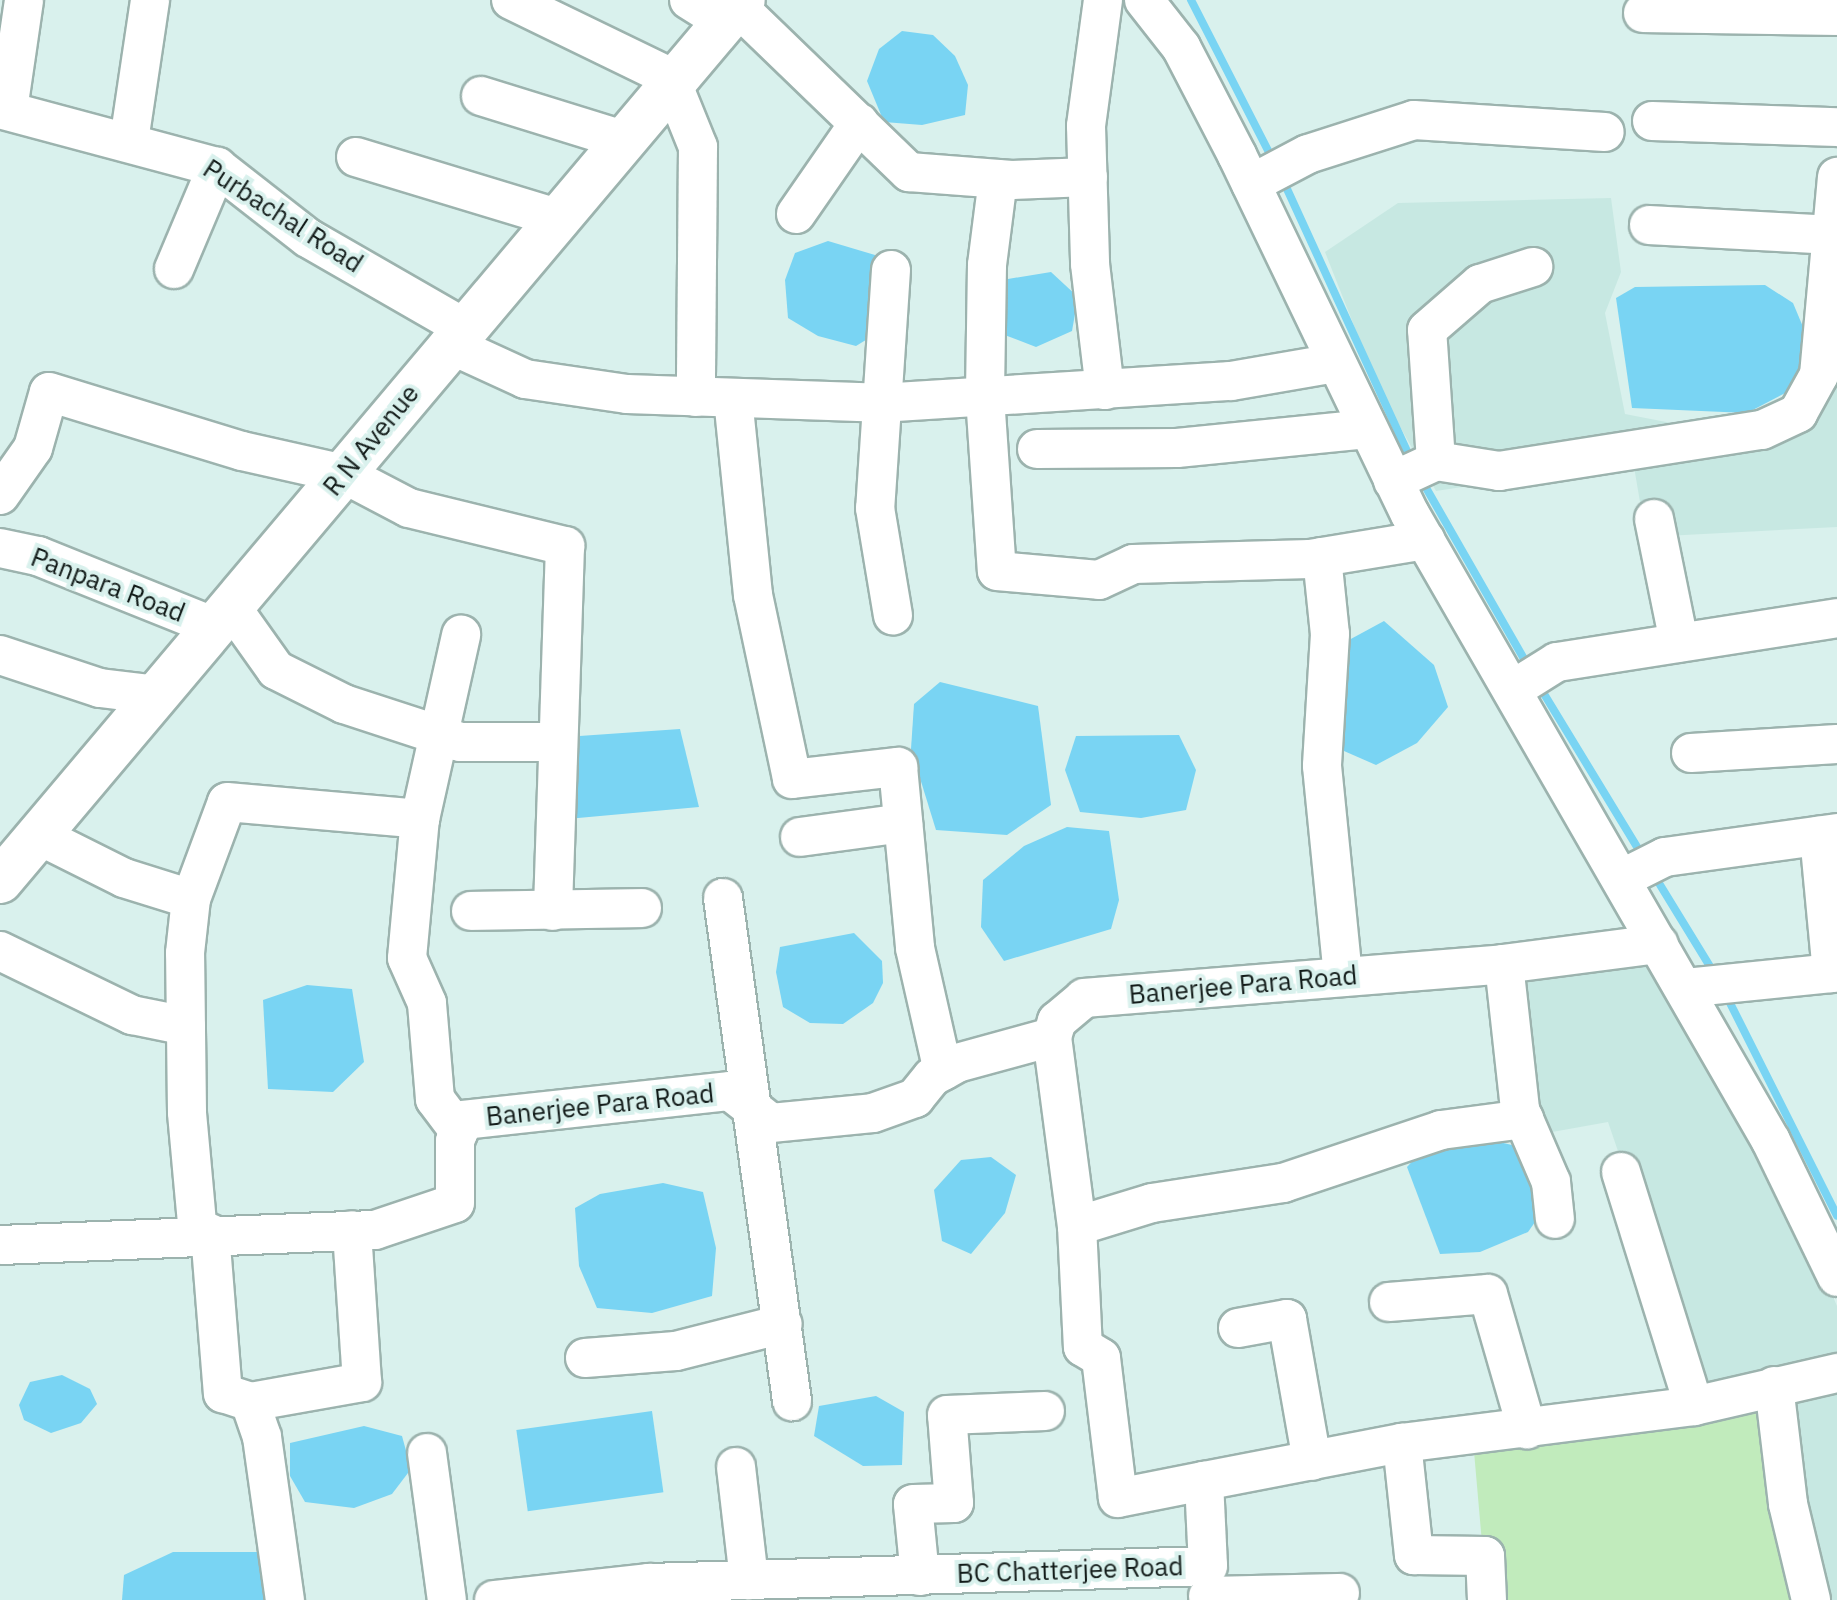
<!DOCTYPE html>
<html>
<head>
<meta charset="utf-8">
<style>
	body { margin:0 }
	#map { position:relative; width:1837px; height:1600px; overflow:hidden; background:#d9f1ed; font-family:"IBM Plex Sans",sans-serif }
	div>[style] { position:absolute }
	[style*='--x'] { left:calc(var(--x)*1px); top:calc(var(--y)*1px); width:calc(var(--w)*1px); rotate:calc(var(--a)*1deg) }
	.built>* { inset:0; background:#c7e8e2 }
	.green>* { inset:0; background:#c1ebbc }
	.water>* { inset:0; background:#79d4f3; transform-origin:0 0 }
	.stream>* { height:8px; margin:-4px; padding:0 4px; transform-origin:4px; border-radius:4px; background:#79d4f3 }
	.roads { filter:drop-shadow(2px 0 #9cb3ae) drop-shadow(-2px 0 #9cb3ae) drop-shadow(0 2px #9cb3ae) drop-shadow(0 -2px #9cb3ae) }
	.minor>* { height:38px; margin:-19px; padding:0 19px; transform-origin:19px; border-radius:19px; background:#fff }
	.major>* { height:44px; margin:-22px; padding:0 22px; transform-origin:22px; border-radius:22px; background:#fff }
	span { translate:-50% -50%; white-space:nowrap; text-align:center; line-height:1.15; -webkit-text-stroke:8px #d9f1ed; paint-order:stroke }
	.street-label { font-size:26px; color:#131c1a }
</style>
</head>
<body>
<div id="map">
	<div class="built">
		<div style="clip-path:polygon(1611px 198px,1621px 272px,1605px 313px,1625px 414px,1769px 442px,1821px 414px,1837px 350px,1837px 527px,1646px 537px,1633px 461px,1436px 491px,1379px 389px,1325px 252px,1398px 203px)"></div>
		<div style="clip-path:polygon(1655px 952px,1795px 1208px,1837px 1306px,1837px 1359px,1700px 1390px,1608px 1122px,1541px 1134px,1516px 973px)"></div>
		<div style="clip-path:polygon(1837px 1381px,1837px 1600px,1817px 1600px,1783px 1395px)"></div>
	</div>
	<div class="green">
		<div style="clip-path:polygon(1768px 1395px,1801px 1600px,1487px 1600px,1473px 1440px)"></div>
	</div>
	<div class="water">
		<div style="clip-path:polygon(902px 31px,933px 35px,955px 56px,968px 85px,965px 115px,922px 125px,884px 122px,867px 81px,879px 49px)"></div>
		<div style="clip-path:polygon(828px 241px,875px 255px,887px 270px,887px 327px,856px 346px,818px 336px,788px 318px,785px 280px,795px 253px)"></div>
		<div style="clip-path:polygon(1051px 272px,1078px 297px,1072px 331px,1036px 347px,1002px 334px,994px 295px,1008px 279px)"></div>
		<div style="clip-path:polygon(1765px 285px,1793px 303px,1811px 346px,1791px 390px,1747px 413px,1632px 408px,1616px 298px,1635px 287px)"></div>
		<div style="clip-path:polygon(1384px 621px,1434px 665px,1448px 707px,1417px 743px,1376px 765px,1344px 751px,1336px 684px,1349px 640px)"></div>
		<div style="clip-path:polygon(940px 682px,1038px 706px,1051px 805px,1007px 835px,936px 830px,911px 749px,914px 704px)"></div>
		<div style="clip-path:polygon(680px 729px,699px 807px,567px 819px,565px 737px)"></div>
		<div style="clip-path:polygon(1179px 735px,1196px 770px,1186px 810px,1141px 818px,1080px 812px,1065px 770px,1076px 736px)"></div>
		<div style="clip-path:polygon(1067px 827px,1109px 831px,1119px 900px,1111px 929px,1004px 961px,981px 927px,983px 880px,1024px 846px)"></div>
		<div style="clip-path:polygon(854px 933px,882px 961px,883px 983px,873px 1003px,843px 1024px,810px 1023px,783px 1007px,776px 972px,780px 947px)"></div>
		<div style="clip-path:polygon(307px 985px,352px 989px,364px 1062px,333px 1092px,268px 1089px,263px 1000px)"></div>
		<div style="clip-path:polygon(1482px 1138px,1512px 1145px,1528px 1161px,1540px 1215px,1528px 1232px,1480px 1252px,1440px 1254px,1407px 1167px,1431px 1141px)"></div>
		<div style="clip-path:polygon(991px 1157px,1016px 1175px,1005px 1213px,971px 1254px,942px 1241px,934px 1190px,961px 1160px)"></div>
		<div style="clip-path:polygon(663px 1183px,703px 1192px,716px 1248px,712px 1296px,652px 1313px,597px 1308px,579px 1266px,575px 1208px,600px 1194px)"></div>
		<div style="clip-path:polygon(62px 1375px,90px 1389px,97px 1404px,81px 1423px,51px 1433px,24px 1420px,19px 1405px,30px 1382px)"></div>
		<div style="clip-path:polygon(876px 1396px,904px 1412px,902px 1465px,863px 1466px,814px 1436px,819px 1406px)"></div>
		<div style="left:652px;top:1411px;width:82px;height:137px;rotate:82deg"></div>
		<div style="clip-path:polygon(364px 1426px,402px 1436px,411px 1469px,392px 1494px,354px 1508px,305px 1502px,290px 1476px,290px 1443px)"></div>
		<div style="clip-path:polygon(173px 1552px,261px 1552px,272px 1600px,122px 1600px,124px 1575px)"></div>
	</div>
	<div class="stream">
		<div style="--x:1191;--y:0;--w:182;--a:62.9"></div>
		<div style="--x:1282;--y:178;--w:310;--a:65.4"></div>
		<div style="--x:1421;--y:479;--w:219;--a:60.2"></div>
		<div style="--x:1538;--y:684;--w:202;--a:58.7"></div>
		<div style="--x:1654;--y:875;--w:115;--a:58.5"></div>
		<div style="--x:1726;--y:995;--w:247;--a:63.3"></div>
	</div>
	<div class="roads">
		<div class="minor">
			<div style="--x:511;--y:0;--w:183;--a:25.9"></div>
			<div style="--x:689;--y:0;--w:39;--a:32"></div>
			<div style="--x:1103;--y:0;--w:127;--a:97.7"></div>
			<div style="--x:1086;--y:126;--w:138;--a:88.3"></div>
			<div style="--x:1090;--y:264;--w:127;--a:83.2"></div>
			<div style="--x:1144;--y:0;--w:60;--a:51.8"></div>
			<div style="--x:1181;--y:47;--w:122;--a:62.6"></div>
			<div style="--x:1237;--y:155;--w:399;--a:64.3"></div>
			<div style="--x:1410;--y:514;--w:723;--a:60.07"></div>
			<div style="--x:1771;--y:1141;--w:151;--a:64.1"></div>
			<div style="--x:738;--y:7;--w:238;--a:44"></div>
			<div style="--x:909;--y:172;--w:103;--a:4.4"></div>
			<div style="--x:1012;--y:180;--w:76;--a:-2.3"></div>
			<div style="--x:1643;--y:13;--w:194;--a:0.9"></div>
			<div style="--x:673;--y:85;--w:67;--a:68"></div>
			<div style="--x:698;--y:147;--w:250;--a:90.5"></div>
			<div style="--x:481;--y:96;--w:152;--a:17.2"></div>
			<div style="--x:0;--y:109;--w:225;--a:15"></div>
			<div style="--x:217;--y:167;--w:115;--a:38"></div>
			<div style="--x:308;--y:238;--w:179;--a:29.9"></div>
			<div style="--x:8;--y:110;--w:111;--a:-81.7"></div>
			<div style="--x:1652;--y:121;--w:185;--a:1.9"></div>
			<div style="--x:129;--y:141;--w:143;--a:-81.5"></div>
			<div style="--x:356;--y:157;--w:213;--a:16.9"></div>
			<div style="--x:998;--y:179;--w:87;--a:97.3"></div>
			<div style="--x:987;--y:265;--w:132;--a:90.9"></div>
			<div style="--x:985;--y:397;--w:174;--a:86.1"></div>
			<div style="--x:997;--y:571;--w:102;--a:5"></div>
			<div style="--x:1099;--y:580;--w:38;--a:-25"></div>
			<div style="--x:1133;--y:564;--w:177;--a:-1.6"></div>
			<div style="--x:1310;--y:559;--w:117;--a:-9.4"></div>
			<div style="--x:1251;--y:184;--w:64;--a:-27.8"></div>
			<div style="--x:1308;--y:154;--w:111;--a:-17.8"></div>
			<div style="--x:1414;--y:120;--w:191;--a:3.6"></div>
			<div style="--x:796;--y:214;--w:111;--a:-55.3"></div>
			<div style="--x:1649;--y:225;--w:184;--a:3.1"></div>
			<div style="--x:174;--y:269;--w:111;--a:-67.1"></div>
			<div style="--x:891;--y:270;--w:239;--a:93.8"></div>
			<div style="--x:875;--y:508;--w:109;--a:80.5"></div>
			<div style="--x:449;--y:344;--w:84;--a:24.7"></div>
			<div style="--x:525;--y:379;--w:103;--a:8.4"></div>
			<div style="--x:627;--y:394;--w:253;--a:2"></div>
			<div style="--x:880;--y:403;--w:352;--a:-3.6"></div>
			<div style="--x:1231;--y:381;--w:106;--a:-9.8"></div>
			<div style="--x:733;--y:398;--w:198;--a:84.2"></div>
			<div style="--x:753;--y:595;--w:188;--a:78"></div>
			<div style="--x:792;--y:779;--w:107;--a:-6.5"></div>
			<div style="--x:898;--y:767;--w:182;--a:84.6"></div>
			<div style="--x:915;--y:948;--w:126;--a:77.2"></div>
			<div style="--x:1037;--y:449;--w:140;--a:-0.4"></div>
			<div style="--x:1177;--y:448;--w:191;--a:-5.7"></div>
			<div style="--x:1436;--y:461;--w:131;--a:-93.9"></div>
			<div style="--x:1427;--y:330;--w:70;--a:-41"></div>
			<div style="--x:1480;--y:284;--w:56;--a:-17.8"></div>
			<div style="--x:1393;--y:481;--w:47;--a:-24.9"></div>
			<div style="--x:1436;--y:461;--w:64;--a:9"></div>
			<div style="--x:1499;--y:471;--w:266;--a:-8.9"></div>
			<div style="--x:1762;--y:430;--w:40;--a:-25"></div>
			<div style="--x:1798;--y:413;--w:43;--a:-61.1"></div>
			<div style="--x:1819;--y:375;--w:199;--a:-84.8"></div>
			<div style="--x:0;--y:495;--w:57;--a:-54.9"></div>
			<div style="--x:33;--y:448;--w:58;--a:-74.1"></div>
			<div style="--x:49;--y:392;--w:202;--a:17"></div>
			<div style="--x:242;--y:451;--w:105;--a:12.7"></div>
			<div style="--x:344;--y:474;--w:73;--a:27.6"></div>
			<div style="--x:409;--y:508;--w:161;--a:13.7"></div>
			<div style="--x:565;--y:546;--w:365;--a:91.9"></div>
			<div style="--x:1654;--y:519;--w:126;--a:78.5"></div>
			<div style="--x:0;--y:548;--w:39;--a:12"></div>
			<div style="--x:38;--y:556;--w:191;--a:21.9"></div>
			<div style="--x:1322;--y:557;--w:77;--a:84.1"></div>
			<div style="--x:1330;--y:634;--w:132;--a:93.5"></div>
			<div style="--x:1322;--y:766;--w:212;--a:84.3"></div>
			<div style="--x:232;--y:608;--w:76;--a:54.6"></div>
			<div style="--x:276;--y:670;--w:76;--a:26.6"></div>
			<div style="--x:344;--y:704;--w:122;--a:18.1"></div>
			<div style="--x:460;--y:742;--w:95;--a:0"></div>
			<div style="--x:0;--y:655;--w:105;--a:18.3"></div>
			<div style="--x:100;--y:688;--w:57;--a:7"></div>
			<div style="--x:1512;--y:690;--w:53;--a:-31.9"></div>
			<div style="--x:1557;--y:662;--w:283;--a:-8.9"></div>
			<div style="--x:1691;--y:753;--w:146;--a:-3.5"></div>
			<div style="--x:40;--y:836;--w:94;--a:26.6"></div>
			<div style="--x:124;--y:878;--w:70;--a:17.4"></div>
			<div style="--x:800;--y:837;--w:104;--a:-7.7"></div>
			<div style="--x:1621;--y:879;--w:49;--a:-26.6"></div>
			<div style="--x:1665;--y:857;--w:174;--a:-7.9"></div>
			<div style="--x:723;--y:898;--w:508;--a:82.19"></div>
			<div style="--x:471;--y:911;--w:171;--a:-1"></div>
			<div style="--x:0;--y:951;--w:147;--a:25.9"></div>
			<div style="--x:132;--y:1015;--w:55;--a:11.5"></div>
			<div style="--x:1504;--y:964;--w:147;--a:83.7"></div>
			<div style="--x:1520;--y:1110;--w:78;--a:66.7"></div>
			<div style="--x:1551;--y:1182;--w:37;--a:84"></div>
			<div style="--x:1685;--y:988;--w:148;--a:-5.8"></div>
			<div style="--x:1832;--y:973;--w:138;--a:-95.4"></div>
			<div style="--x:1052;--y:1037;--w:191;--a:82.5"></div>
			<div style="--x:1077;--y:1226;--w:121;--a:87.2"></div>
			<div style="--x:1083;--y:1347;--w:21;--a:31"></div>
			<div style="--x:1101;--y:1358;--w:141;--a:83.1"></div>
			<div style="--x:1118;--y:1498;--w:88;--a:-11.2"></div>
			<div style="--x:459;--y:1131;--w:40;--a:-127"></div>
			<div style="--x:435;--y:1099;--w:96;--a:-94.8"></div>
			<div style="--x:427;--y:1003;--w:49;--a:-114"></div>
			<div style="--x:407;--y:958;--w:140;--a:-84.7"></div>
			<div style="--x:420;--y:819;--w:189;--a:-77.4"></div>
			<div style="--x:1621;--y:1172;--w:245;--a:72.7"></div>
			<div style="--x:1077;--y:1226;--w:78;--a:-17"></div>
			<div style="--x:1152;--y:1203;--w:133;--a:-8.7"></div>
			<div style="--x:1283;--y:1183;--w:167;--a:-18.5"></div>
			<div style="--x:1441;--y:1130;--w:84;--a:-7.5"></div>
			<div style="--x:210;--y:1233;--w:161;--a:85.4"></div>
			<div style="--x:223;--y:1393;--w:28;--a:18"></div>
			<div style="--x:250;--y:1402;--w:37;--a:71"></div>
			<div style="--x:262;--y:1437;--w:165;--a:82"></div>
			<div style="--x:198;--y:1234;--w:122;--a:-95.2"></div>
			<div style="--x:187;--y:1112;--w:159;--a:-90.7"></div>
			<div style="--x:185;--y:953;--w:54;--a:-83.7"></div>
			<div style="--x:191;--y:899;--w:103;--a:-69.6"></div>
			<div style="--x:227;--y:802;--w:194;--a:5"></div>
			<div style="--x:0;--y:1245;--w:375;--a:-2.3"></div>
			<div style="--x:375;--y:1230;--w:84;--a:-18.6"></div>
			<div style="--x:455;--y:1203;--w:62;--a:-90"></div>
			<div style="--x:455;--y:1141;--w:22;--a:-69"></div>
			<div style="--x:463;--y:1120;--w:269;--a:-6.2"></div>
			<div style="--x:730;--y:1091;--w:52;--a:38"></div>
			<div style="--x:771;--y:1123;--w:102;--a:-5.6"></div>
			<div style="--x:873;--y:1113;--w:45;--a:-19.7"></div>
			<div style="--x:915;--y:1098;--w:27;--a:-51"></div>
			<div style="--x:932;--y:1077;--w:29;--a:-29"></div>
			<div style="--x:957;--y:1063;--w:98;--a:-15.3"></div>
			<div style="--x:1052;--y:1037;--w:17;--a:-73"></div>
			<div style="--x:1057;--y:1021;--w:35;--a:-40"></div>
			<div style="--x:1084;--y:998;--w:421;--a:-4.6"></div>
			<div style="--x:1504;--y:964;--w:156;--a:-7.4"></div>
			<div style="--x:1389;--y:1302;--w:99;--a:-4.6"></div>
			<div style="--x:1488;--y:1294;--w:141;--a:73.9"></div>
			<div style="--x:1238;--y:1328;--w:50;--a:-10.4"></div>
			<div style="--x:1287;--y:1319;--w:144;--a:80"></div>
			<div style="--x:585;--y:1358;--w:91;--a:-4.4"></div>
			<div style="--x:676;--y:1351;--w:110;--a:-14.2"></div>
			<div style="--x:1774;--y:1386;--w:119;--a:83.2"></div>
			<div style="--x:1788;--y:1504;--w:99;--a:76.5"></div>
			<div style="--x:250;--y:1402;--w:114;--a:-10.1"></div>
			<div style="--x:362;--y:1382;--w:152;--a:-93.8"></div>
			<div style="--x:1402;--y:1443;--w:113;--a:83.9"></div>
			<div style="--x:1414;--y:1555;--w:71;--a:0.8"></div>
			<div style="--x:1485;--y:1556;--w:44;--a:87.4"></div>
			<div style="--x:427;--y:1453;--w:148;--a:82.3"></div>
			<div style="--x:736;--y:1467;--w:114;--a:83.4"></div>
			<div style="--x:920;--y:1576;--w:72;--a:-95.6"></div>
			<div style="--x:913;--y:1504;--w:41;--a:-1.4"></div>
			<div style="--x:954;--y:1503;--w:88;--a:-94.5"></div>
			<div style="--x:947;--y:1415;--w:98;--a:-2.3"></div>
			<div style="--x:1208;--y:1596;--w:132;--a:-1.3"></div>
			<div style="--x:494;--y:1600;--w:156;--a:-6.3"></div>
			<div style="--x:649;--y:1583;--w:559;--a:-1.74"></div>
			<div style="--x:1208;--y:1566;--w:85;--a:-92.7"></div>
			<div style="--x:1204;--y:1481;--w:202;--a:-10.9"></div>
			<div style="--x:1402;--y:1443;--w:294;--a:-7.2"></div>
			<div style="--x:1694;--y:1406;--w:147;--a:-13"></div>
		</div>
		<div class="major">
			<div style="--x:0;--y:881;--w:1152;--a:-49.86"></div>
		</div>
	</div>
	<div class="street-label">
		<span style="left:283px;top:216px;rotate:33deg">Purbachal Road</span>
		<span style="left:371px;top:440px;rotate:-51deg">R N Avenue</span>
		<span style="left:108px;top:585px;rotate:21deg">Panpara Road</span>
		<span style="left:1243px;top:985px;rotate:-5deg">Banerjee Para Road</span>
		<span style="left:600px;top:1105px;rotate:-6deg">Banerjee Para Road</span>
		<span style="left:1070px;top:1570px;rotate:-2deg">BC Chatterjee Road</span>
	</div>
</div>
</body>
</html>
